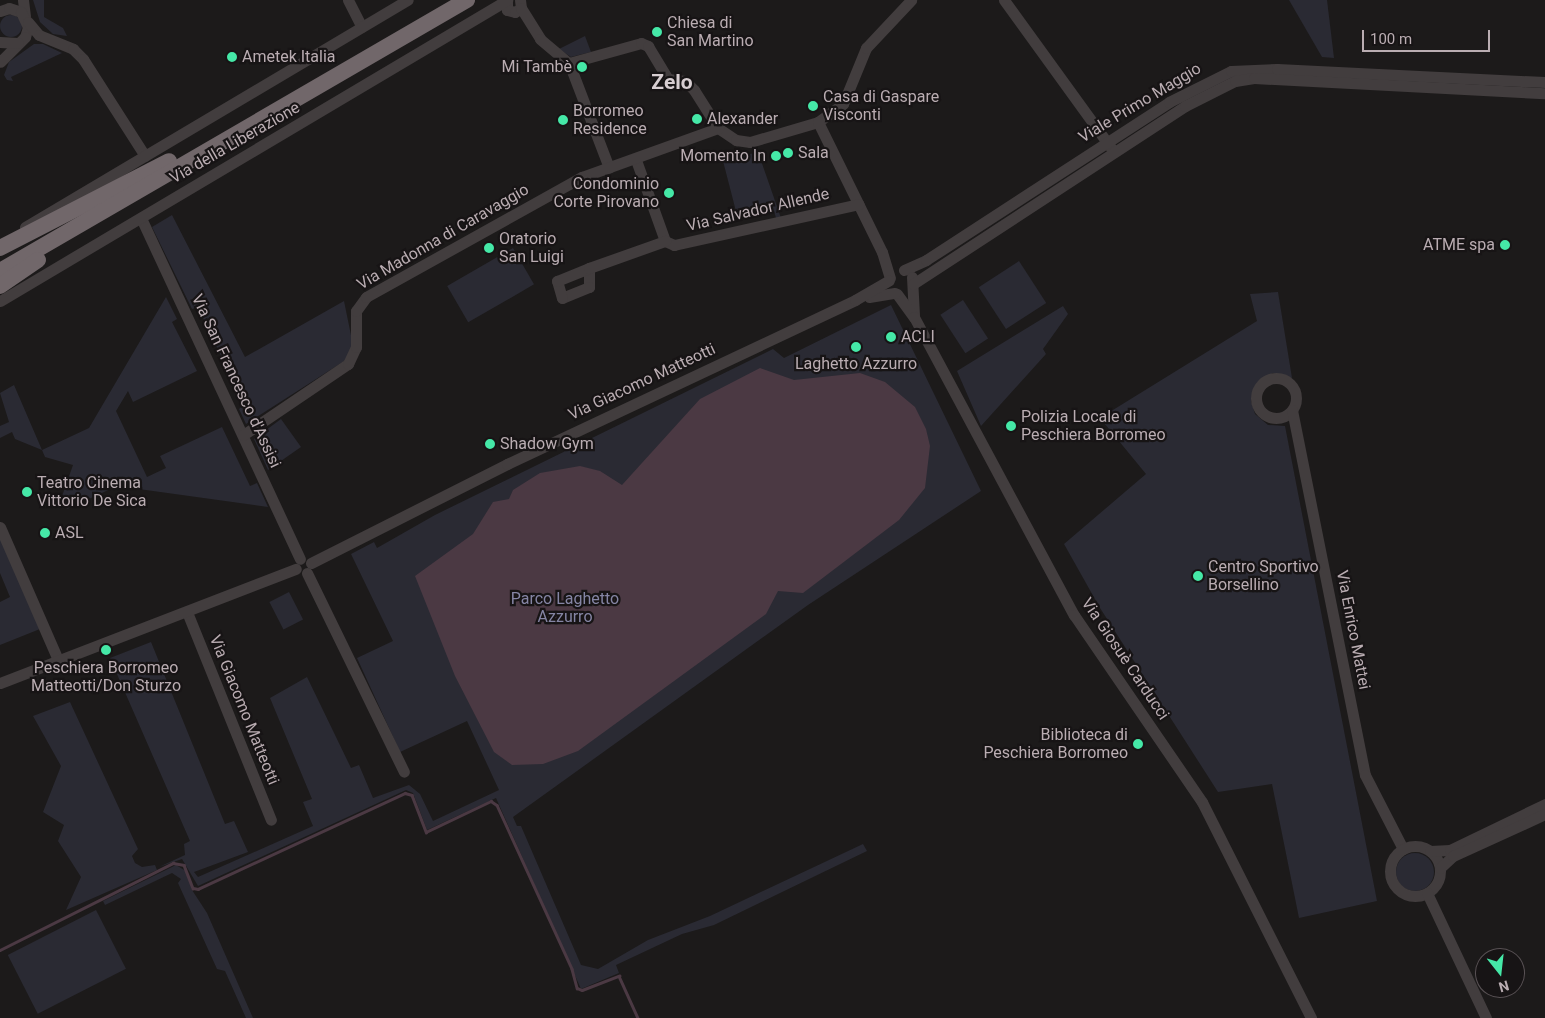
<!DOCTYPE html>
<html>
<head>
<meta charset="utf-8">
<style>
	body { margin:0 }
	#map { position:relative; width:1545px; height:1018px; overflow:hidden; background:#1c1a1a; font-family:Roboto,sans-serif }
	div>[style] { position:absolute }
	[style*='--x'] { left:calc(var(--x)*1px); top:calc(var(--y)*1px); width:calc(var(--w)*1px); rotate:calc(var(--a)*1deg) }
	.green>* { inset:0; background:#2a2a33; transform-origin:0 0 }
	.round { border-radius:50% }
	.water>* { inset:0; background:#4b3943 }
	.stream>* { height:2.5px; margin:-1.25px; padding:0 1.25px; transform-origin:1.25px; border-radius:1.25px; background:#4b3943 }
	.minor>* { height:11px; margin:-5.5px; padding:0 5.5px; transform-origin:5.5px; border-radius:5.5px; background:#423d3e }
	.minor>.ring { margin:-5.5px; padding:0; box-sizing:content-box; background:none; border:11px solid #423d3e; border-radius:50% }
	.highway>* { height:16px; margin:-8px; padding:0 8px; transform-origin:8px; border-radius:8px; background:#71676a }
	.dots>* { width:14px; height:14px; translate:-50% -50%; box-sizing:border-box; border:2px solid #171415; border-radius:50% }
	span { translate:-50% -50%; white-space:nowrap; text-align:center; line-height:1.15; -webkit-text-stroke:4.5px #171415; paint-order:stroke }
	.poi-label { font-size:16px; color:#baadb2 }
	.left { translate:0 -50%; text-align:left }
	.right { translate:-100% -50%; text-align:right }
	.street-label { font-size:16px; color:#baadb2 }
	.park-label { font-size:16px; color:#8585a4 }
	.district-label { font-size:21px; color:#d7ced1; font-weight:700 }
	.north { position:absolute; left:1475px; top:948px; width:50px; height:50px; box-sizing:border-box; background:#171415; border:1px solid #585154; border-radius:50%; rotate:164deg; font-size:14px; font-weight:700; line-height:20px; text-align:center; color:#baadb2 }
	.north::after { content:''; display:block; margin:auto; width:18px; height:22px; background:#45e8a7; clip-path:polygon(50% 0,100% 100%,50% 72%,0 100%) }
	.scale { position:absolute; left:1362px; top:30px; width:128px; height:22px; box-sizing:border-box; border:2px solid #baadb2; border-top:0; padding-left:6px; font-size:15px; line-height:18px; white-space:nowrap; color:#baadb2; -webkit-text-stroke:4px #171415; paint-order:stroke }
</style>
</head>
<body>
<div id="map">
	<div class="green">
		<div style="clip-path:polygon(33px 0,44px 0,44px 17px,63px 28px,67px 36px,53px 34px,40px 22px)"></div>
		<div style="clip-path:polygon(1289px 0,1327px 0,1334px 58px,1322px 57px)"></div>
		<div class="round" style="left:0;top:15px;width:22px;height:22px"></div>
		<div style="clip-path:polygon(585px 36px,591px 52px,571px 57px,559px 49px)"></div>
		<div style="clip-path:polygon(34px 44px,43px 44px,62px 53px,11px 77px,13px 81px,7px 80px,4px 75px,9px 62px)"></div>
		<div style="clip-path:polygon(758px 152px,781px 218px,776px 218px,774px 211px,738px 219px,723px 161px)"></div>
		<div style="clip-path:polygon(172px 215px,245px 357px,344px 301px,353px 345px,349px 358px,246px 424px,239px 409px,244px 405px,198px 307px,192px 309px,152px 227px)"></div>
		<div style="left:513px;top:248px;width:42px;height:76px;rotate:60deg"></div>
		<div style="left:1019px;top:261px;width:50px;height:48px;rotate:57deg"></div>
		<div style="clip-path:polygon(1278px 292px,1292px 378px,1273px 373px,1257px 383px,1251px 401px,1255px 414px,1268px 425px,1285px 426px,1377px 901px,1299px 918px,1272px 784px,1218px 792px,1100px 608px,1064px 544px,1146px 474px,1100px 418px,1257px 321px,1250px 294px)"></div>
		<div style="clip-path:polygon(166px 297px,177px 319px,172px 322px,197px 371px,133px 402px,128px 391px,116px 411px,147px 477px,166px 468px,160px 456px,222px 427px,250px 486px,257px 483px,268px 507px,117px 486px,67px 509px,61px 499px,73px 465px,45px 457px,42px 450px,15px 439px,12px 432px,0 438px,0 426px,9px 422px,0 393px,14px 385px,42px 450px,89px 428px)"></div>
		<div style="left:963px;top:300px;width:46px;height:27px;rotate:57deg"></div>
		<div style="clip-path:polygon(891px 305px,981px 491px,808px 605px,513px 817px,517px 826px,521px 826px,581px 965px,598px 969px,648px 940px,710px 916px,863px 844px,867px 851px,714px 925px,682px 934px,616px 965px,619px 973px,581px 989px,496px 798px,427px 830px,413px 793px,406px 790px,198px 886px,182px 859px,159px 867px,185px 855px,184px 844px,190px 841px,110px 658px,151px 642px,225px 824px,234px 821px,248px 852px,194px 872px,198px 877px,313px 826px,303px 802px,312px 799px,270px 698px,307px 677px,351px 768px,359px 765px,373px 798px,409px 785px,420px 794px,433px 821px,499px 790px,467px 721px,400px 752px,357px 658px,393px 641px,351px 554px,374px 542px,377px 548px,435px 515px,773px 349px,784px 358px)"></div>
		<div style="clip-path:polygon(1063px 306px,1068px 314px,1043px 349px,1046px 354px,981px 426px,957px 371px)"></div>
		<div style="clip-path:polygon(281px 419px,301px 447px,268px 470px,254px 439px)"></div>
		<div style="clip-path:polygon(0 537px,40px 629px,0 645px,0 602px,10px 597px,0 573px)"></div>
		<div style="left:289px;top:592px;width:31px;height:22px;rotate:63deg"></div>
		<div style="clip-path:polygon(70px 702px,138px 849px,132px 856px,135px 863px,142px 867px,155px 865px,157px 870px,66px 910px,81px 877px,58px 841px,64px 825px,43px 812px,61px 766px,33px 716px)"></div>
		<div class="round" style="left:1396px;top:853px;width:38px;height:38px"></div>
		<div style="clip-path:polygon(176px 865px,186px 871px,192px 890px,207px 913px,253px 1018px,246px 1018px,225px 971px,217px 969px,178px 883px,181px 879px,172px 873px,105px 905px,103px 901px)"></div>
		<div style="left:96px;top:910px;width:66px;height:99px;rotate:63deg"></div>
	</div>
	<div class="water">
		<div style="clip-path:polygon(760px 368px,794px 380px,860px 373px,885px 382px,915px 407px,926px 429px,930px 446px,925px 488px,899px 520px,803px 593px,778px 591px,766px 614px,578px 751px,543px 764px,512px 765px,494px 752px,455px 676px,415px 576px,473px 534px,493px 502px,509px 499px,513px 490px,540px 473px,580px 466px,600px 471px,622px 485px,700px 399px)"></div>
	</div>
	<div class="stream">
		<div style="--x:0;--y:950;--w:194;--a:-26.7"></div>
		<div style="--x:173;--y:863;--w:11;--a:10"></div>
		<div style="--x:184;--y:865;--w:25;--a:69"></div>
		<div style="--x:193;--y:888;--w:5;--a:11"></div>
		<div style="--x:198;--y:889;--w:228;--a:-24.9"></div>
		<div style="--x:405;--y:793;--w:7;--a:16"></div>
		<div style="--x:412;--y:795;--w:40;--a:69"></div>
		<div style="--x:426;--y:832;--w:72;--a:-25.5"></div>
		<div style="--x:491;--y:801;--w:7;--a:34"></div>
		<div style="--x:497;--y:805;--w:180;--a:65.4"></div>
		<div style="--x:572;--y:969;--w:20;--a:75"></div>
		<div style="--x:577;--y:988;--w:5;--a:22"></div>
		<div style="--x:582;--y:990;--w:40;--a:-21"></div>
		<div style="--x:619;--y:976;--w:46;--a:65.7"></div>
	</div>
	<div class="minor">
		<div style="--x:23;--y:0;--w:16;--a:83"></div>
		<div style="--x:348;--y:0;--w:30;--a:63"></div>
		<div style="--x:507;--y:0;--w:10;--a:90"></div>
		<div style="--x:507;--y:10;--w:8;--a:14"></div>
		<div style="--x:515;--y:12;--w:7;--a:-34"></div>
		<div style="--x:521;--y:8;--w:8;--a:-97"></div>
		<div style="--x:1004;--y:0;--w:183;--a:54.1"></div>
		<div style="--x:521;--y:8;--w:36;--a:58"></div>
		<div style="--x:540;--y:39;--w:38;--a:40"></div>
		<div style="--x:569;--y:63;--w:112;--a:69.1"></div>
		<div style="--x:0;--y:11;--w:9;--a:-18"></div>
		<div style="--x:9;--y:8;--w:13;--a:18"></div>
		<div style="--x:21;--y:12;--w:17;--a:65"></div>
		<div style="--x:28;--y:27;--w:10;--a:107"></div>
		<div style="--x:25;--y:37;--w:35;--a:135"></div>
		<div style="--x:28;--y:22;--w:17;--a:50"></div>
		<div style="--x:39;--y:35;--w:37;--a:22"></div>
		<div style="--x:73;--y:49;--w:14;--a:45"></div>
		<div style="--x:83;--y:59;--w:115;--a:57.4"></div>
		<div style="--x:0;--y:42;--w:18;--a:3"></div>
		<div style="--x:569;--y:63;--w:75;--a:-15.5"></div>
		<div style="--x:641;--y:43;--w:8;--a:23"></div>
		<div style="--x:648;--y:46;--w:39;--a:59"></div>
		<div style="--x:668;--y:79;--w:17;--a:7"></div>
		<div style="--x:685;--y:81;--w:13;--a:45"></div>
		<div style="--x:694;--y:90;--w:45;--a:57.7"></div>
		<div style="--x:718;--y:128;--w:22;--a:34"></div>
		<div style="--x:736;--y:140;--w:14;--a:8"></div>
		<div style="--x:750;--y:142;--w:71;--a:-16.4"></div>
		<div style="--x:818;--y:122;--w:31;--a:-36"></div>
		<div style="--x:843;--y:104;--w:61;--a:-67.7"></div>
		<div style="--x:866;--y:48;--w:66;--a:-46.8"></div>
		<div style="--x:818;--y:122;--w:145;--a:63.8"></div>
		<div style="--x:882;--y:252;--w:27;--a:73"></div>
		<div style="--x:636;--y:160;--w:86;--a:70.3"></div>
		<div style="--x:141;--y:218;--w:376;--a:65"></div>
		<div style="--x:25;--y:227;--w:445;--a:-30.7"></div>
		<div style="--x:665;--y:241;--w:10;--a:24"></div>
		<div style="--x:674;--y:245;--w:189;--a:-12.5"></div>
		<div style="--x:589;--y:268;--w:19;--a:90"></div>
		<div style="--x:589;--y:287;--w:29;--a:158"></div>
		<div style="--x:562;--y:298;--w:18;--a:-106"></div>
		<div style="--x:557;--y:281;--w:35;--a:-22"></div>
		<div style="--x:589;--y:268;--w:81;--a:-19.6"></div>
		<div style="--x:904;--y:270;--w:24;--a:-24"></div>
		<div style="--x:926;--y:260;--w:290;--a:-33"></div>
		<div style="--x:1169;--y:102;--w:69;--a:-26.6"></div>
		<div style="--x:1231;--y:71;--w:46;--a:-2.5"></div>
		<div style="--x:1277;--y:69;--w:268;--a:2.8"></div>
		<div style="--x:912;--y:277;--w:38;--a:87"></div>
		<div style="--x:913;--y:284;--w:325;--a:-33.2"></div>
		<div style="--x:1185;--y:106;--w:56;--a:-26.6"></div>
		<div style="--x:1235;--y:81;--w:19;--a:-9"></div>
		<div style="--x:1254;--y:78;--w:291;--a:3"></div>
		<div style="--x:897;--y:294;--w:29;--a:54"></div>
		<div style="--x:914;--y:317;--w:338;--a:61.8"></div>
		<div style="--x:1074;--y:615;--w:227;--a:55.6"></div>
		<div style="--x:1202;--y:802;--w:242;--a:63.2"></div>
		<div style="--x:869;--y:297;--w:26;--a:-9"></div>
		<div style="--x:0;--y:301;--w:590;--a:-30.7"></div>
		<div class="ring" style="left:1256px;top:378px;width:29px;height:29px"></div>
		<div style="--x:1292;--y:410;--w:372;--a:78.7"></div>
		<div style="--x:1365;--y:775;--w:83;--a:62.8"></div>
		<div style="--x:243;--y:435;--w:127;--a:-34.1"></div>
		<div style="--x:348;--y:364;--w:19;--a:-65"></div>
		<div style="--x:356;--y:347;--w:36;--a:-90"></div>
		<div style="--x:356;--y:311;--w:17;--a:-54"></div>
		<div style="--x:366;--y:297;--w:247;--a:-29.1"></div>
		<div style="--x:582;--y:177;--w:145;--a:-19.8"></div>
		<div style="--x:0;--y:527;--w:147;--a:66.4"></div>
		<div style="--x:311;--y:563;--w:220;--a:-26.8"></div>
		<div style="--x:507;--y:464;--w:385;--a:-25.2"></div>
		<div style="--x:855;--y:300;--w:39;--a:-30"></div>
		<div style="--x:307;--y:573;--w:221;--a:64"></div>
		<div style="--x:187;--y:612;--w:224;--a:68"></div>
		<div style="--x:0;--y:683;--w:317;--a:-21.1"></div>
		<div class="ring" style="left:1390px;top:846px;width:39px;height:39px"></div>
		<div style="--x:1430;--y:851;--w:20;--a:-3"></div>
		<div style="--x:1450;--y:850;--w:106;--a:-25.8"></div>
		<div style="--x:1440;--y:868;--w:18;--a:-43"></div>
		<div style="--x:1453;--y:856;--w:101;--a:-24.5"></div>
		<div style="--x:1427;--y:893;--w:138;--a:64.7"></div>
	</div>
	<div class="highway">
		<div style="--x:0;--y:248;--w:190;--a:-27.2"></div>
		<div style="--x:0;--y:271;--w:540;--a:-30.13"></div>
		<div style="--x:0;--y:286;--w:46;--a:-34.4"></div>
	</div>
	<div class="dots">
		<div style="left:657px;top:32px;background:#45e8a7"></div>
		<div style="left:232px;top:57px;background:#45e8a7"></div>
		<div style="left:582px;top:67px;background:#45e8a7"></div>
		<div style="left:813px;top:106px;background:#45e8a7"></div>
		<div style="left:697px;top:119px;background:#45e8a7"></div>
		<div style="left:563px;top:120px;background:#45e8a7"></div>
		<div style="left:788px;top:153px;background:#45e8a7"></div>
		<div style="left:776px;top:156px;background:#45e8a7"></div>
		<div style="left:669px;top:193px;background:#45e8a7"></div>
		<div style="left:1505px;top:245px;background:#45e8a7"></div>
		<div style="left:489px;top:248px;background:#45e8a7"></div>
		<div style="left:891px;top:337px;background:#45e8a7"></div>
		<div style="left:856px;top:347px;background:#45e8a7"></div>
		<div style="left:1011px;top:426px;background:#45e8a7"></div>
		<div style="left:490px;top:444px;background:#45e8a7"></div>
		<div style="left:27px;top:492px;background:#45e8a7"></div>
		<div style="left:45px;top:533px;background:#45e8a7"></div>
		<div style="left:1198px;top:576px;background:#45e8a7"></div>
		<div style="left:106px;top:650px;background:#45e8a7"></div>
		<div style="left:1138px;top:744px;background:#45e8a7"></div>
	</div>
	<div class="poi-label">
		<span class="left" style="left:667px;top:32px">Chiesa di<br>San Martino</span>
		<span class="left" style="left:242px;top:57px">Ametek Italia</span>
		<span class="right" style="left:572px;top:67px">Mi Tambè</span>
		<span class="left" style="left:823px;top:106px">Casa di Gaspare<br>Visconti</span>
		<span class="left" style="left:573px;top:120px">Borromeo<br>Residence</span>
		<span class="left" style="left:707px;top:119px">Alexander</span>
		<span class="left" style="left:798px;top:153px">Sala</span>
		<span class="right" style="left:766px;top:156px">Momento In</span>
		<span class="right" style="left:659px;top:193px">Condominio<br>Corte Pirovano</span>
		<span class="left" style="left:499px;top:248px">Oratorio<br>San Luigi</span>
		<span class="right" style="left:1495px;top:245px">ATME spa</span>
		<span class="left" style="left:901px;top:337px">ACLI</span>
		<span style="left:856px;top:364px">Laghetto Azzurro</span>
		<span class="left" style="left:1021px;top:426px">Polizia Locale di<br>Peschiera Borromeo</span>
		<span class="left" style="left:500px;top:444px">Shadow Gym</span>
		<span class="left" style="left:37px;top:492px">Teatro Cinema<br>Vittorio De Sica</span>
		<span class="left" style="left:55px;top:533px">ASL</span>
		<span class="left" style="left:1208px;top:576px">Centro Sportivo<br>Borsellino</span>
		<span style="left:106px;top:677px">Peschiera Borromeo<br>Matteotti/Don Sturzo</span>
		<span class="right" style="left:1128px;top:744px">Biblioteca di<br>Peschiera Borromeo</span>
	</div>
	<div class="street-label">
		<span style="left:1140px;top:103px;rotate:-31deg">Viale Primo Maggio</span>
		<span style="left:235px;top:143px;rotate:-30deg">Via della Liberazione</span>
		<span style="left:758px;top:210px;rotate:-13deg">Via Salvador Allende</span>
		<span style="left:443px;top:237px;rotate:-30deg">Via Madonna di Caravaggio</span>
		<span style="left:236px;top:381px;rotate:65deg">Via San Francesco d'Assisi</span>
		<span style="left:642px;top:382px;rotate:-25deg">Via Giacomo Matteotti</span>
		<span style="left:1353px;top:630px;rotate:79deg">Via Enrico Mattei</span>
		<span style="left:1125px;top:659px;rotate:56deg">Via Giosuè Carducci</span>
		<span style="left:244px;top:710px;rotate:68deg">Via Giacomo Matteotti</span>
	</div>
	<div class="park-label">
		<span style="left:565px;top:608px">Parco Laghetto<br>Azzurro</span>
	</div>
	<div class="district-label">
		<span style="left:672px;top:82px">Zelo</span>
	</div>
	<div class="north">N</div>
	<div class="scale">100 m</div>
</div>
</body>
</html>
